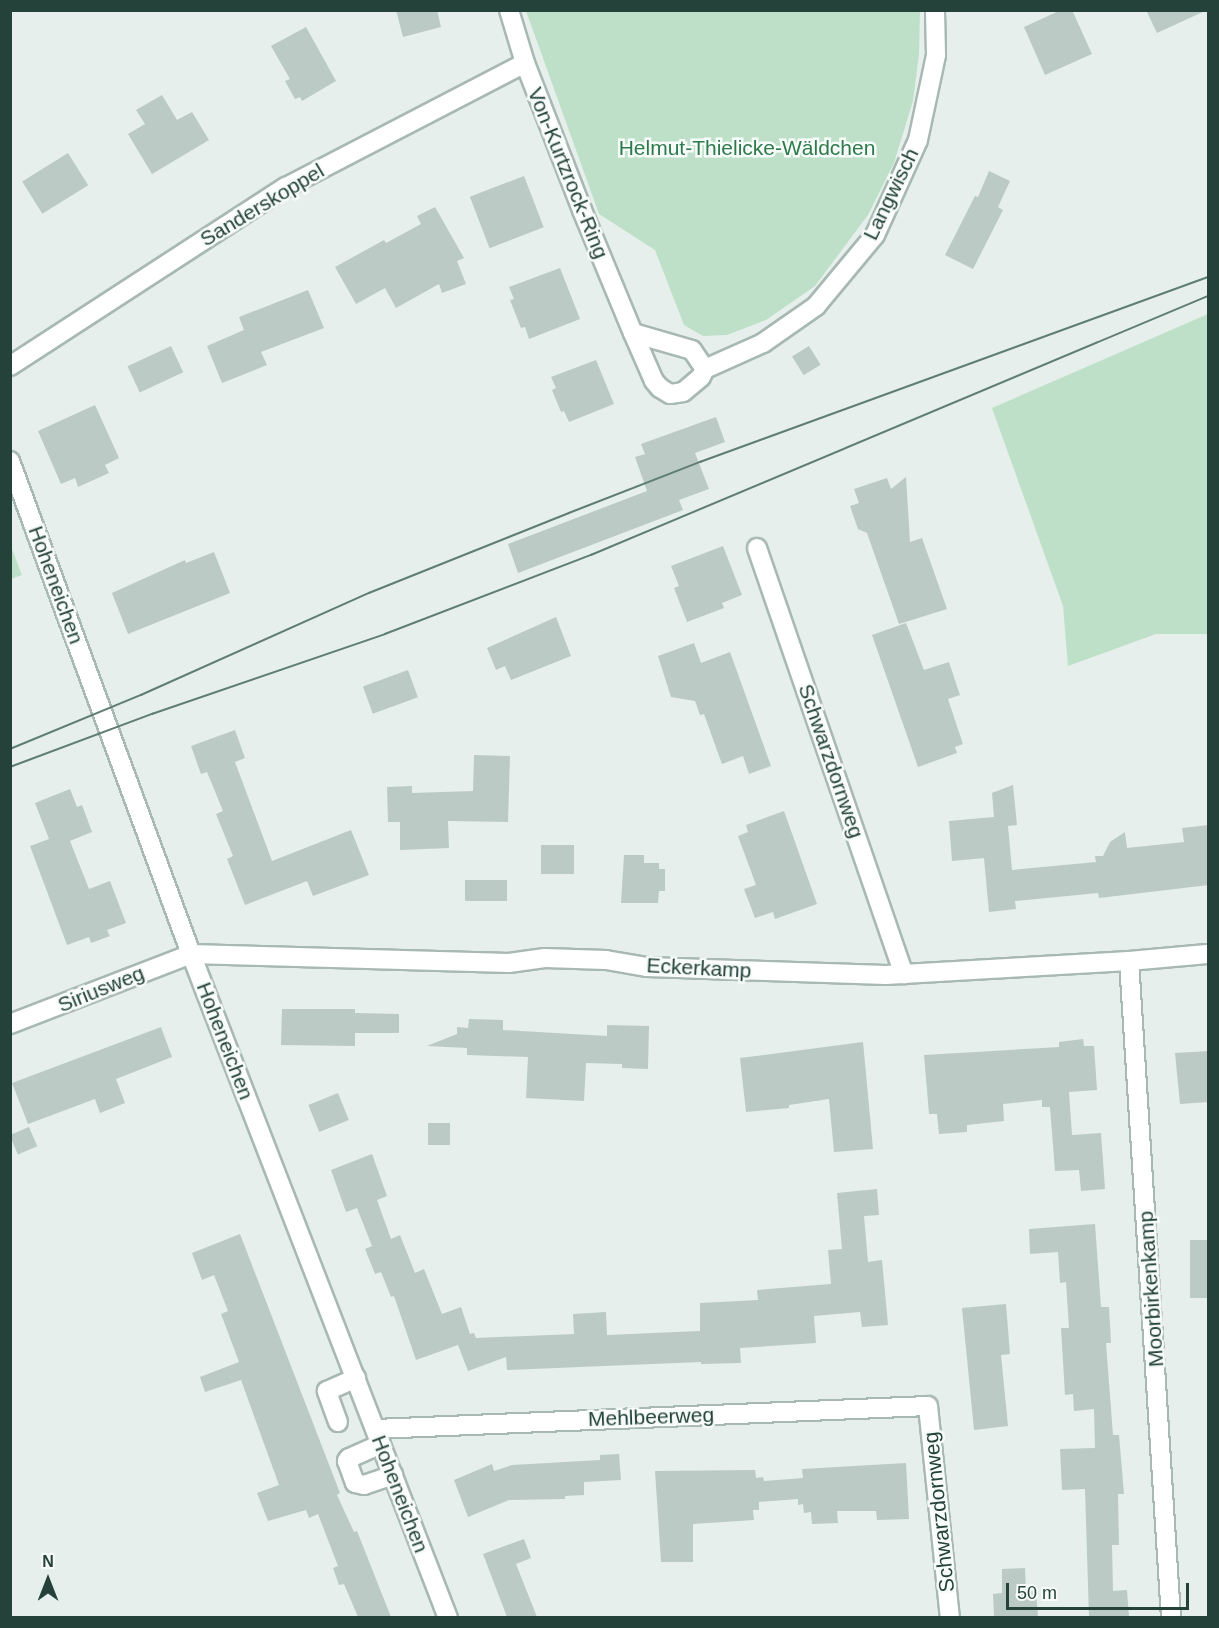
<!DOCTYPE html>
<html>
<head>
<meta charset="utf-8">
<style>
	body { margin:0 }
	#map { position:relative; width:1219px; height:1628px; overflow:hidden; background:#e6efeb; font-family:Arial,sans-serif }
	div>[style] { position:absolute }
	[style*='--x'] { left:calc(var(--x)*1px); top:calc(var(--y)*1px); width:calc(var(--w)*1px); rotate:calc(var(--a)*1deg) }
	.green>* { inset:0; background:#bfe0c8 }
	.building>* { inset:0; background:#bbcac4; transform-origin:0 0 }
	.roads { filter:drop-shadow(2px 0 #a8b8b2) drop-shadow(-2px 0 #a8b8b2) drop-shadow(0 2px #a8b8b2) drop-shadow(0 -2px #a8b8b2) }
	.minor>* { height:18px; margin:-9px; padding:0 9px; transform-origin:9px; border-radius:9px; background:#fff }
	.tram>* { height:1.5px; margin:-0.75px; padding:0 0.75px; transform-origin:0.75px; border-radius:0.75px; background:#5f7d75 }
	span { translate:-50% -50%; white-space:nowrap; text-align:center; line-height:1.15; -webkit-text-stroke:5px #f7fbf9; paint-order:stroke }
	.park-label { font-size:21px; color:#2d7a4b }
	.street-label { font-size:21px; color:#24423a }
	.frame { position:absolute; inset:0; border:12px solid #24423a; pointer-events:none }
	.north { position:absolute; left:18px; top:1550px; width:60px; height:60px; -webkit-text-stroke:4px #f7fbf9; paint-order:stroke; rotate:0deg; font-size:16px; font-weight:700; line-height:24px; text-align:center; color:#24423a }
	.north::after { content:''; display:block; margin:auto; width:21px; height:27px; background:#24423a; clip-path:polygon(50% 0,100% 100%,50% 72%,0 100%) }
	.scale { position:absolute; left:1006px; top:1583px; width:183px; height:27px; box-sizing:border-box; border:3px solid #24423a; border-top:0; padding-left:8px; font-size:18px; line-height:21px; white-space:nowrap; color:#24423a; -webkit-text-stroke:4px #f7fbf9; paint-order:stroke }
</style>
</head>
<body>
<div id="map">
	<div class="green">
		<div style="clip-path:polygon(526px 11px,920px 11px,919px 54px,913px 101px,894px 163px,868px 215px,815px 286px,766px 320px,727px 335px,703px 336px,684px 325px,655px 250px,599px 214px)"></div>
		<div style="clip-path:polygon(1208px 314px,1208px 634px,1156px 634px,1068px 666px,1063px 606px,992px 408px)"></div>
		<div style="clip-path:polygon(10px 544px,22px 575px,11px 579px,10px 579px)"></div>
	</div>
	<div class="building">
		<div style="clip-path:polygon(396px 10px,437px 10px,441px 27px,403px 37px)"></div>
		<div style="clip-path:polygon(1061px 10px,1072px 10px,1092px 54px,1045px 75px,1024px 27px)"></div>
		<div style="clip-path:polygon(1146px 10px,1207px 10px,1157px 33px)"></div>
		<div style="clip-path:polygon(306px 27px,336px 81px,302px 101px,300px 97px,295px 99px,285px 81px,290px 79px,271px 46px)"></div>
		<div style="clip-path:polygon(162px 95px,177px 120px,192px 112px,209px 140px,152px 174px,128px 134px,145px 124px,136px 110px)"></div>
		<div style="left:68px;top:153px;width:38px;height:54px;rotate:58deg"></div>
		<div style="clip-path:polygon(989px 171px,1010px 181px,998px 207px,1003px 210px,973px 269px,945px 255px,975px 196px,978px 197px)"></div>
		<div style="left:524px;top:176px;width:55px;height:58px;rotate:69deg"></div>
		<div style="clip-path:polygon(435px 207px,464px 258px,457px 261px,466px 284px,442px 293px,439px 284px,396px 308px,385px 288px,356px 304px,335px 267px,384px 240px,386px 243px,421px 224px,417px 216px)"></div>
		<div style="clip-path:polygon(560px 268px,580px 319px,529px 339px,525px 327px,521px 328px,510px 300px,514px 299px,509px 287px)"></div>
		<div style="clip-path:polygon(308px 290px,324px 328px,261px 352px,267px 365px,222px 383px,207px 346px,244px 330px,239px 317px)"></div>
		<div style="left:171px;top:346px;width:29px;height:48px;rotate:65deg"></div>
		<div style="left:809px;top:346px;width:22px;height:20px;rotate:58deg"></div>
		<div style="clip-path:polygon(596px 360px,614px 404px,569px 422px,564px 411px,561px 412px,552px 390px,556px 388px,551px 377px)"></div>
		<div style="clip-path:polygon(95px 405px,119px 458px,105px 465px,109px 473px,78px 487px,75px 478px,61px 484px,38px 431px)"></div>
		<div style="clip-path:polygon(716px 417px,725px 442px,695px 453px,709px 489px,679px 500px,683px 510px,518px 573px,508px 544px,647px 491px,635px 457px,645px 454px,641px 444px)"></div>
		<div style="clip-path:polygon(906px 477px,910px 542px,922px 538px,947px 609px,899px 624px,867px 533px,858px 529px,850px 506px,859px 503px,854px 489px,887px 478px,891px 489px)"></div>
		<div style="clip-path:polygon(723px 546px,742px 595px,722px 603px,724px 608px,687px 622px,674px 588px,679px 586px,671px 566px)"></div>
		<div style="clip-path:polygon(214px 552px,230px 593px,128px 634px,112px 593px,185px 560px,186px 563px)"></div>
		<div style="clip-path:polygon(556px 617px,571px 656px,511px 680px,505px 666px,496px 670px,487px 648px)"></div>
		<div style="clip-path:polygon(906px 623px,924px 670px,949px 662px,960px 695px,948px 699px,963px 744px,955px 747px,957px 753px,918px 767px,872px 635px)"></div>
		<div style="clip-path:polygon(694px 643px,701px 663px,730px 652px,771px 766px,749px 774px,743px 756px,722px 764px,704px 714px,700px 715px,695px 701px,671px 697px,658px 656px)"></div>
		<div style="left:408px;top:670px;width:29px;height:48px;rotate:70deg"></div>
		<div style="clip-path:polygon(235px 730px,245px 758px,235px 762px,272px 861px,351px 830px,369px 875px,313px 896px,307px 881px,245px 905px,227px 859px,233px 856px,216px 814px,223px 811px,207px 772px,201px 774px,191px 746px)"></div>
		<div style="clip-path:polygon(474px 755px,510px 756px,508px 822px,448px 821px,449px 848px,400px 850px,400px 822px,388px 822px,387px 787px,412px 786px,412px 793px,473px 791px)"></div>
		<div style="clip-path:polygon(1013px 785px,1017px 825px,1008px 826px,1012px 870px,1096px 862px,1095px 856px,1103px 856px,1110px 842px,1125px 832px,1127px 848px,1184px 842px,1182px 828px,1209px 825px,1209px 885px,1099px 898px,1098px 893px,1015px 901px,1016px 909px,989px 912px,984px 858px,952px 861px,949px 821px,994px 817px,992px 793px)"></div>
		<div style="clip-path:polygon(70px 789px,77px 807px,82px 805px,92px 832px,70px 841px,89px 889px,110px 881px,126px 923px,107px 930px,110px 936px,91px 943px,89px 937px,67px 945px,30px 846px,49px 839px,35px 803px)"></div>
		<div style="clip-path:polygon(784px 811px,817px 904px,775px 919px,773px 912px,755px 918px,744px 889px,756px 885px,738px 836px,748px 832px,746px 825px)"></div>
		<div style="left:541px;top:845px;width:33px;height:29px"></div>
		<div style="clip-path:polygon(624px 855px,644px 855px,644px 863px,659px 863px,659px 869px,665px 869px,665px 891px,659px 891px,658px 903px,621px 903px)"></div>
		<div style="left:507px;top:880px;width:21px;height:42px;rotate:90deg"></div>
		<div style="clip-path:polygon(282px 1009px,355px 1009px,355px 1013px,399px 1014px,399px 1033px,355px 1033px,355px 1046px,281px 1045px)"></div>
		<div style="clip-path:polygon(469px 1019px,503px 1020px,503px 1030px,607px 1036px,607px 1025px,649px 1026px,648px 1069px,622px 1068px,622px 1064px,586px 1063px,584px 1101px,526px 1098px,528px 1057px,467px 1055px,467px 1048px,427px 1046px,457px 1034px,457px 1027px,468px 1028px)"></div>
		<div style="clip-path:polygon(161px 1027px,172px 1057px,116px 1079px,125px 1103px,100px 1113px,95px 1099px,28px 1124px,12px 1083px)"></div>
		<div style="clip-path:polygon(1083px 1039px,1084px 1046px,1094px 1046px,1097px 1090px,1069px 1092px,1072px 1135px,1101px 1133px,1105px 1189px,1081px 1191px,1079px 1170px,1055px 1171px,1050px 1107px,1042px 1107px,1042px 1100px,1003px 1104px,1004px 1121px,967px 1125px,967px 1132px,939px 1134px,937px 1114px,929px 1114px,924px 1055px,1059px 1047px,1059px 1042px)"></div>
		<div style="clip-path:polygon(863px 1042px,873px 1149px,834px 1152px,829px 1099px,789px 1105px,789px 1108px,746px 1112px,740px 1058px)"></div>
		<div style="clip-path:polygon(1209px 1051px,1209px 1102px,1180px 1104px,1175px 1053px)"></div>
		<div style="left:338px;top:1093px;width:29px;height:32px;rotate:68deg"></div>
		<div style="left:428px;top:1123px;width:22px;height:22px"></div>
		<div style="left:29px;top:1127px;width:21px;height:21px;rotate:67deg"></div>
		<div style="clip-path:polygon(372px 1154px,387px 1196px,377px 1200px,391px 1239px,400px 1235px,415px 1273px,424px 1269px,442px 1314px,461px 1307px,470px 1334px,474px 1333px,476px 1338px,574px 1334px,573px 1314px,606px 1312px,607px 1335px,700px 1331px,700px 1303px,758px 1300px,757px 1290px,831px 1284px,828px 1250px,842px 1249px,837px 1193px,877px 1189px,879px 1215px,864px 1216px,868px 1262px,882px 1260px,888px 1325px,862px 1327px,860px 1312px,814px 1316px,816px 1343px,740px 1348px,741px 1363px,701px 1364px,701px 1362px,507px 1370px,506px 1357px,468px 1371px,458px 1345px,416px 1360px,394px 1296px,391px 1297px,381px 1272px,375px 1274px,365px 1249px,372px 1246px,357px 1208px,346px 1212px,331px 1170px)"></div>
		<div style="clip-path:polygon(1095px 1224px,1101px 1307px,1109px 1307px,1111px 1343px,1106px 1343px,1113px 1435px,1119px 1435px,1124px 1494px,1118px 1494px,1119px 1545px,1112px 1545px,1113px 1591px,1127px 1590px,1129px 1617px,1089px 1617px,1085px 1489px,1062px 1490px,1060px 1449px,1095px 1448px,1094px 1409px,1074px 1411px,1073px 1394px,1065px 1395px,1061px 1328px,1069px 1328px,1066px 1282px,1060px 1283px,1058px 1252px,1030px 1254px,1029px 1229px)"></div>
		<div style="clip-path:polygon(240px 1234px,340px 1493px,337px 1495px,354px 1532px,357px 1531px,391px 1617px,358px 1617px,344px 1584px,339px 1585px,333px 1568px,338px 1566px,318px 1514px,309px 1518px,306px 1510px,268px 1521px,257px 1493px,279px 1485px,241px 1380px,205px 1392px,200px 1377px,239px 1362px,221px 1314px,228px 1311px,214px 1275px,202px 1280px,192px 1253px)"></div>
		<div style="left:1209px;top:1240px;width:58px;height:19px;rotate:90deg"></div>
		<div style="clip-path:polygon(1006px 1304px,1010px 1354px,1001px 1355px,1008px 1426px,974px 1430px,962px 1308px)"></div>
		<div style="clip-path:polygon(619px 1454px,621px 1480px,584px 1482px,584px 1495px,565px 1496px,565px 1499px,509px 1500px,468px 1517px,454px 1480px,492px 1464px,494px 1471px,512px 1465px,600px 1460px,600px 1455px)"></div>
		<div style="clip-path:polygon(906px 1463px,909px 1519px,877px 1520px,876px 1511px,837px 1511px,838px 1523px,812px 1524px,811px 1512px,804px 1513px,803px 1504px,798px 1505px,798px 1499px,759px 1502px,759px 1510px,753px 1510px,754px 1520px,693px 1524px,693px 1562px,661px 1562px,655px 1471px,755px 1470px,756px 1478px,763px 1477px,764px 1481px,803px 1478px,802px 1469px)"></div>
		<div style="clip-path:polygon(524px 1539px,531px 1558px,516px 1564px,537px 1617px,507px 1617px,483px 1554px)"></div>
		<div style="clip-path:polygon(1025px 1568px,1026px 1591px,1036px 1591px,1038px 1617px,994px 1617px,993px 1594px,1002px 1593px,1002px 1569px)"></div>
	</div>
	<div class="roads">
		<div class="minor">
			<div style="--x:509;--y:10;--w:55;--a:73.2"></div>
			<div style="--x:525;--y:63;--w:158;--a:68.8"></div>
			<div style="--x:582;--y:210;--w:133;--a:67.5"></div>
			<div style="--x:633;--y:333;--w:61;--a:16.1"></div>
			<div style="--x:692;--y:350;--w:23;--a:56"></div>
			<div style="--x:705;--y:369;--w:9;--a:117"></div>
			<div style="--x:701;--y:377;--w:23;--a:140"></div>
			<div style="--x:683;--y:392;--w:13;--a:171"></div>
			<div style="--x:670;--y:394;--w:12;--a:-149"></div>
			<div style="--x:660;--y:388;--w:9;--a:-131"></div>
			<div style="--x:654;--y:381;--w:52;--a:-113.6"></div>
			<div style="--x:10;--y:366;--w:329;--a:-33"></div>
			<div style="--x:286;--y:187;--w:269;--a:-27.4"></div>
			<div style="--x:705;--y:369;--w:64;--a:-24.1"></div>
			<div style="--x:763;--y:343;--w:65;--a:-34.9"></div>
			<div style="--x:816;--y:306;--w:92;--a:-50.3"></div>
			<div style="--x:875;--y:235;--w:104;--a:-65.6"></div>
			<div style="--x:918;--y:140;--w:87;--a:-78"></div>
			<div style="--x:936;--y:55;--w:45;--a:-91.3"></div>
			<div style="--x:10;--y:461;--w:525;--a:69.84"></div>
			<div style="--x:191;--y:954;--w:712;--a:68.84"></div>
			<div style="--x:757;--y:548;--w:451;--a:71"></div>
			<div style="--x:1129;--y:961;--w:658;--a:86.34"></div>
			<div style="--x:10;--y:1024;--w:194;--a:-21.1"></div>
			<div style="--x:191;--y:954;--w:318;--a:1.6"></div>
			<div style="--x:509;--y:963;--w:36;--a:-8"></div>
			<div style="--x:545;--y:958;--w:61;--a:1.9"></div>
			<div style="--x:606;--y:960;--w:42;--a:9.7"></div>
			<div style="--x:647;--y:967;--w:239;--a:1.9"></div>
			<div style="--x:886;--y:975;--w:243;--a:-3.3"></div>
			<div style="--x:1129;--y:961;--w:79;--a:-5.1"></div>
			<div style="--x:338;--y:1422;--w:33;--a:-110"></div>
			<div style="--x:327;--y:1391;--w:32;--a:-24"></div>
			<div style="--x:375;--y:1429;--w:553;--a:-2.38"></div>
			<div style="--x:928;--y:1406;--w:213;--a:84.1"></div>
			<div style="--x:381;--y:1444;--w:35;--a:156"></div>
			<div style="--x:349;--y:1458;--w:4;--a:124"></div>
			<div style="--x:347;--y:1461;--w:23;--a:70"></div>
			<div style="--x:355;--y:1483;--w:9;--a:13"></div>
			<div style="--x:364;--y:1485;--w:31;--a:-19"></div>
		</div>
	</div>
	<div class="tram">
		<div style="--x:10;--y:749;--w:142;--a:-22.4"></div>
		<div style="--x:141;--y:695;--w:250;--a:-24.1"></div>
		<div style="--x:369;--y:593;--w:215;--a:-21.8"></div>
		<div style="--x:569;--y:513;--w:141;--a:-21.3"></div>
		<div style="--x:700;--y:462;--w:541;--a:-20.01"></div>
		<div style="--x:10;--y:767;--w:152;--a:-20.5"></div>
		<div style="--x:152;--y:714;--w:246;--a:-18.9"></div>
		<div style="--x:385;--y:634;--w:221;--a:-21"></div>
		<div style="--x:591;--y:555;--w:669;--a:-22.77"></div>
	</div>
	<div class="park-label">
		<span style="left:747px;top:148px">Helmut-Thielicke-Wäldchen</span>
	</div>
	<div class="street-label">
		<span style="left:568px;top:173px;rotate:68deg">Von-Kurtzrock-Ring</span>
		<span style="left:891px;top:194px;rotate:-64deg">Langwisch</span>
		<span style="left:262px;top:205px;rotate:-31deg">Sanderskoppel</span>
		<span style="left:56px;top:585px;rotate:70deg">Hoheneichen</span>
		<span style="left:831px;top:761px;rotate:71deg">Schwarzdornweg</span>
		<span style="left:699px;top:968px;rotate:3deg">Eckerkamp</span>
		<span style="left:101px;top:989px;rotate:-22deg">Siriusweg</span>
		<span style="left:225px;top:1041px;rotate:69deg">Hoheneichen</span>
		<span style="left:1151px;top:1289px;rotate:-94deg">Moorbirkenkamp</span>
		<span style="left:651px;top:1417px;rotate:-2deg">Mehlbeerweg</span>
		<span style="left:400px;top:1494px;rotate:69deg">Hoheneichen</span>
		<span style="left:939px;top:1512px;rotate:-96deg">Schwarzdornweg</span>
	</div>
	<div class="frame"></div>
	<div class="north">N</div>
	<div class="scale">50 m</div>
</div>
</body>
</html>
